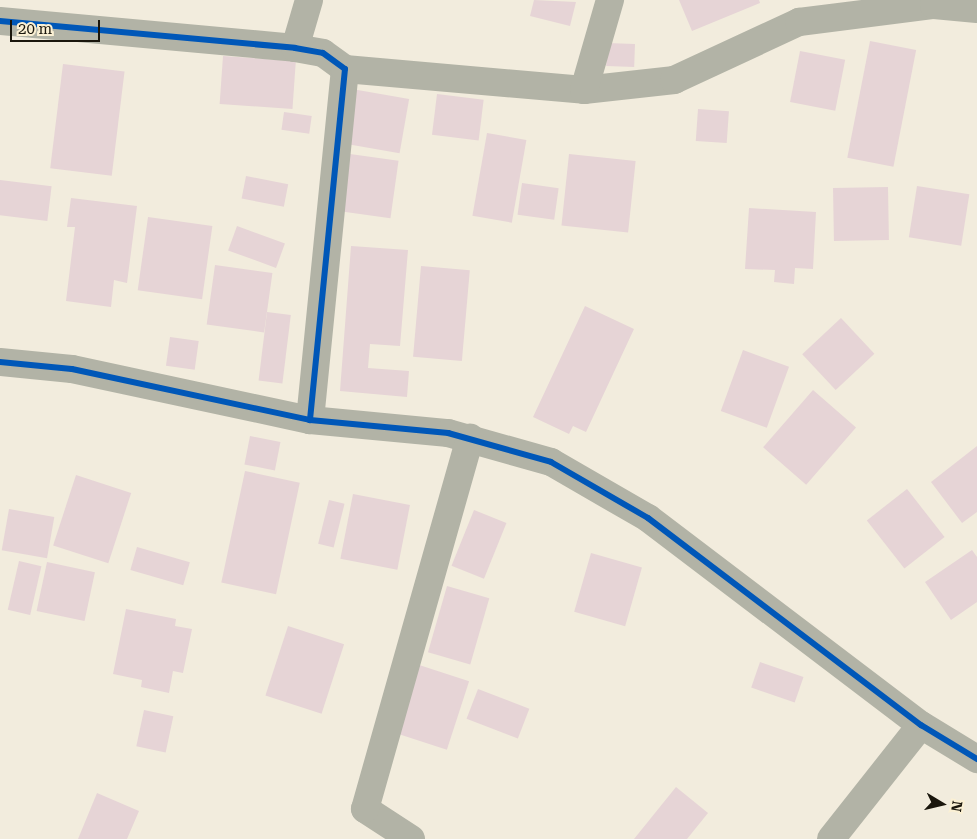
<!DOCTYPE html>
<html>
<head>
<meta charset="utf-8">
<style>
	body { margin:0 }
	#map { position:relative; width:977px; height:839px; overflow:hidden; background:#f2ecdd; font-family:"Roboto Serif",serif }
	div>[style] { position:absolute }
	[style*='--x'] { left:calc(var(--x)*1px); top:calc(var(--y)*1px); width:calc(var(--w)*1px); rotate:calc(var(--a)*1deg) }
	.building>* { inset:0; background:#e6d4d6; transform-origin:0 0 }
	.street>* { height:28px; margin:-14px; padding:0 14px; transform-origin:14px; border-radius:14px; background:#b2b3a6 }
	.cycleway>* { height:6px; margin:-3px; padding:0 3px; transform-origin:3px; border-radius:3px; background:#0057b8 }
	span { translate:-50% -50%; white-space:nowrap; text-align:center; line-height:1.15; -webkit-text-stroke:4px #fbf0d4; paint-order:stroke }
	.north { position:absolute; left:917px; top:779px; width:50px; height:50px; -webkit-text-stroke:4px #fbf0d4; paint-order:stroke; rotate:99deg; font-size:14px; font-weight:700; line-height:20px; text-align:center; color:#1a160c }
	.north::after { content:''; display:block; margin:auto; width:18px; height:22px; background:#1a160c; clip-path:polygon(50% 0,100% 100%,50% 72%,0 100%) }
	.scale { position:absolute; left:10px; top:20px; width:90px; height:22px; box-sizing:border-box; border:2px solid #1a160c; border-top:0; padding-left:6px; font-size:15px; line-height:18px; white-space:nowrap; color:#1a160c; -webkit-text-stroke:4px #fbf0d4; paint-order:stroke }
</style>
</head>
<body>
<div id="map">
	<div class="building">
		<div style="clip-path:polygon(534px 0,576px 2px,570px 26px,530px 16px)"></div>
		<div style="clip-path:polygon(679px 0,759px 0,760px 3px,692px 31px)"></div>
		<div style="left:870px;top:41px;width:47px;height:119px;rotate:11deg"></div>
		<div style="left:607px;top:43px;width:28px;height:23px;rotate:2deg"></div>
		<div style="left:800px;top:51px;width:46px;height:52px;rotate:11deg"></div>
		<div style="left:223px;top:56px;width:73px;height:48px;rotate:4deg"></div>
		<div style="left:63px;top:64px;width:62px;height:105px;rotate:7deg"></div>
		<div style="left:352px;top:89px;width:58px;height:55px;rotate:10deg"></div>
		<div style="left:437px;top:94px;width:47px;height:41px;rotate:7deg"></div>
		<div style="left:698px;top:109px;width:31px;height:32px;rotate:4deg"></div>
		<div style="left:284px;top:112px;width:28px;height:18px;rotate:8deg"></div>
		<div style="left:487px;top:133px;width:40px;height:84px;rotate:10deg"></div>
		<div style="left:350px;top:154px;width:49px;height:58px;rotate:8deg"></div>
		<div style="left:569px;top:154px;width:67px;height:72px;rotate:6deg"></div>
		<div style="left:246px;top:176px;width:43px;height:23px;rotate:11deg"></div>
		<div style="left:0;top:180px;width:52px;height:35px;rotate:7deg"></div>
		<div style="left:522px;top:183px;width:37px;height:32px;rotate:8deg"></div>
		<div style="left:917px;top:186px;width:53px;height:52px;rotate:9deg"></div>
		<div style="left:888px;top:187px;width:53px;height:55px;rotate:89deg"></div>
		<div style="clip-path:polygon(71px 198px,137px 206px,127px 283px,114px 280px,111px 307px,66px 301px,75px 227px,67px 227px)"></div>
		<div style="clip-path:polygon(749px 208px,816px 212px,813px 269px,795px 268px,794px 284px,774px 282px,775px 270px,745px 269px)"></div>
		<div style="left:148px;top:217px;width:65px;height:74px;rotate:8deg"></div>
		<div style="left:237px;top:226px;width:51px;height:26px;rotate:20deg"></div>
		<div style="clip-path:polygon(351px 246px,408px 250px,400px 346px,370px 344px,368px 368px,409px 371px,407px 397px,340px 391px)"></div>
		<div style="left:215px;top:265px;width:58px;height:60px;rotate:8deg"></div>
		<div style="left:421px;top:266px;width:49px;height:91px;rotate:5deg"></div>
		<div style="clip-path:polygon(585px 306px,634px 329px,586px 432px,573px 426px,569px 434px,533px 417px)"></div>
		<div style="left:267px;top:312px;width:24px;height:69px;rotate:7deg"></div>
		<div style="left:841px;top:318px;width:49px;height:53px;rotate:47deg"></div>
		<div style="left:170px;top:337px;width:29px;height:29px;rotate:8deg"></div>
		<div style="left:743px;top:350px;width:49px;height:65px;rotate:20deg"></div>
		<div style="left:813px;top:390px;width:57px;height:76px;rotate:41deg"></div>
		<div style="left:250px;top:436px;width:31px;height:29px;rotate:11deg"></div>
		<div style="clip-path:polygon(977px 446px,977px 512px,962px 523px,931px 482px)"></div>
		<div style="left:245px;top:471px;width:56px;height:114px;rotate:12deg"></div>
		<div style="left:76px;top:475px;width:58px;height:74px;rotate:18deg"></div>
		<div style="left:907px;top:489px;width:61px;height:51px;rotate:52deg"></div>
		<div style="left:353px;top:494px;width:58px;height:66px;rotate:11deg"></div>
		<div style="left:329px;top:500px;width:16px;height:45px;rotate:14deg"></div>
		<div style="left:9px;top:509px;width:46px;height:42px;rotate:10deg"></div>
		<div style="left:474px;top:510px;width:35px;height:60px;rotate:22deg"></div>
		<div style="left:137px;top:547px;width:55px;height:24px;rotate:16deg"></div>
		<div style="clip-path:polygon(972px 550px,977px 557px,977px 602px,951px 620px,925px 582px)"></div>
		<div style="left:591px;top:553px;width:53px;height:61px;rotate:16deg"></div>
		<div style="left:19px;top:561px;width:23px;height:50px;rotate:13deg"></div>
		<div style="left:47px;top:562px;width:49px;height:50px;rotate:12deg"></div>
		<div style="left:447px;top:586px;width:44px;height:69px;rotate:16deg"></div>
		<div style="clip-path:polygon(126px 609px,176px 619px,175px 626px,192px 629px,183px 673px,173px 671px,169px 693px,141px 687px,142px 680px,113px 674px)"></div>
		<div style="left:288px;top:626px;width:59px;height:73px;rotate:18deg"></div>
		<div style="left:760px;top:662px;width:46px;height:27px;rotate:19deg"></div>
		<div style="left:413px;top:663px;width:59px;height:72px;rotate:18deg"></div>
		<div style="left:478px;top:689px;width:55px;height:32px;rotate:21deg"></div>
		<div style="left:144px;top:710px;width:30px;height:37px;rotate:12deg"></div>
		<div style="clip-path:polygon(676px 787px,708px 813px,687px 839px,634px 839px)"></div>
		<div style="clip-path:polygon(97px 793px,139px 811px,127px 839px,78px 839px)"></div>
	</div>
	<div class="street">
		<div style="--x:0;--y:21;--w:296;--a:5.2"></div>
		<div style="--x:295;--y:48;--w:28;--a:10"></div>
		<div style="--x:323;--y:53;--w:27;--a:36"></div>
		<div style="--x:345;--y:69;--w:353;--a:95.7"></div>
		<div style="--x:295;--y:48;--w:50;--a:-73.7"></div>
		<div style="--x:345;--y:69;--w:240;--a:5"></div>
		<div style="--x:584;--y:90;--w:91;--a:-6.3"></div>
		<div style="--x:674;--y:80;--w:138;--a:-24.9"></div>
		<div style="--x:799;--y:22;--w:136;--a:-7.2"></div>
		<div style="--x:934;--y:5;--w:43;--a:5.3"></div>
		<div style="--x:584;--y:90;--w:94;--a:-73.9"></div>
		<div style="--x:0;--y:362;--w:72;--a:5.6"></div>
		<div style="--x:72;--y:369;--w:243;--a:12.1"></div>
		<div style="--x:310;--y:420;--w:139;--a:5.4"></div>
		<div style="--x:448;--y:433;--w:107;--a:15.7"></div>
		<div style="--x:551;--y:462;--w:112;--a:30"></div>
		<div style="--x:648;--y:518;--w:343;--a:37.2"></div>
		<div style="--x:921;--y:725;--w:66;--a:31.3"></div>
		<div style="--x:411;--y:839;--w:55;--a:-146.9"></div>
		<div style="--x:365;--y:809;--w:386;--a:-74.2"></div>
		<div style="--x:831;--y:839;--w:145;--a:-51.7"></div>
	</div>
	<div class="cycleway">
		<div style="--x:0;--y:21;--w:296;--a:5.2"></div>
		<div style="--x:295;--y:48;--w:28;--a:10"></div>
		<div style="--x:323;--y:53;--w:27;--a:36"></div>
		<div style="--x:345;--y:69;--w:353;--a:95.7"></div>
		<div style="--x:0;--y:362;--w:72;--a:5.6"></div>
		<div style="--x:72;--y:369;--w:243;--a:12.1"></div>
		<div style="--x:310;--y:420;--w:139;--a:5.4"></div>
		<div style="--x:448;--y:433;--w:107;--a:15.7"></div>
		<div style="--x:551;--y:462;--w:112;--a:30"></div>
		<div style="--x:648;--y:518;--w:343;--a:37.2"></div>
		<div style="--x:921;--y:725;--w:66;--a:31.3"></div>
	</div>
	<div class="north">N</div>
	<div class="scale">20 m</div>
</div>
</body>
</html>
